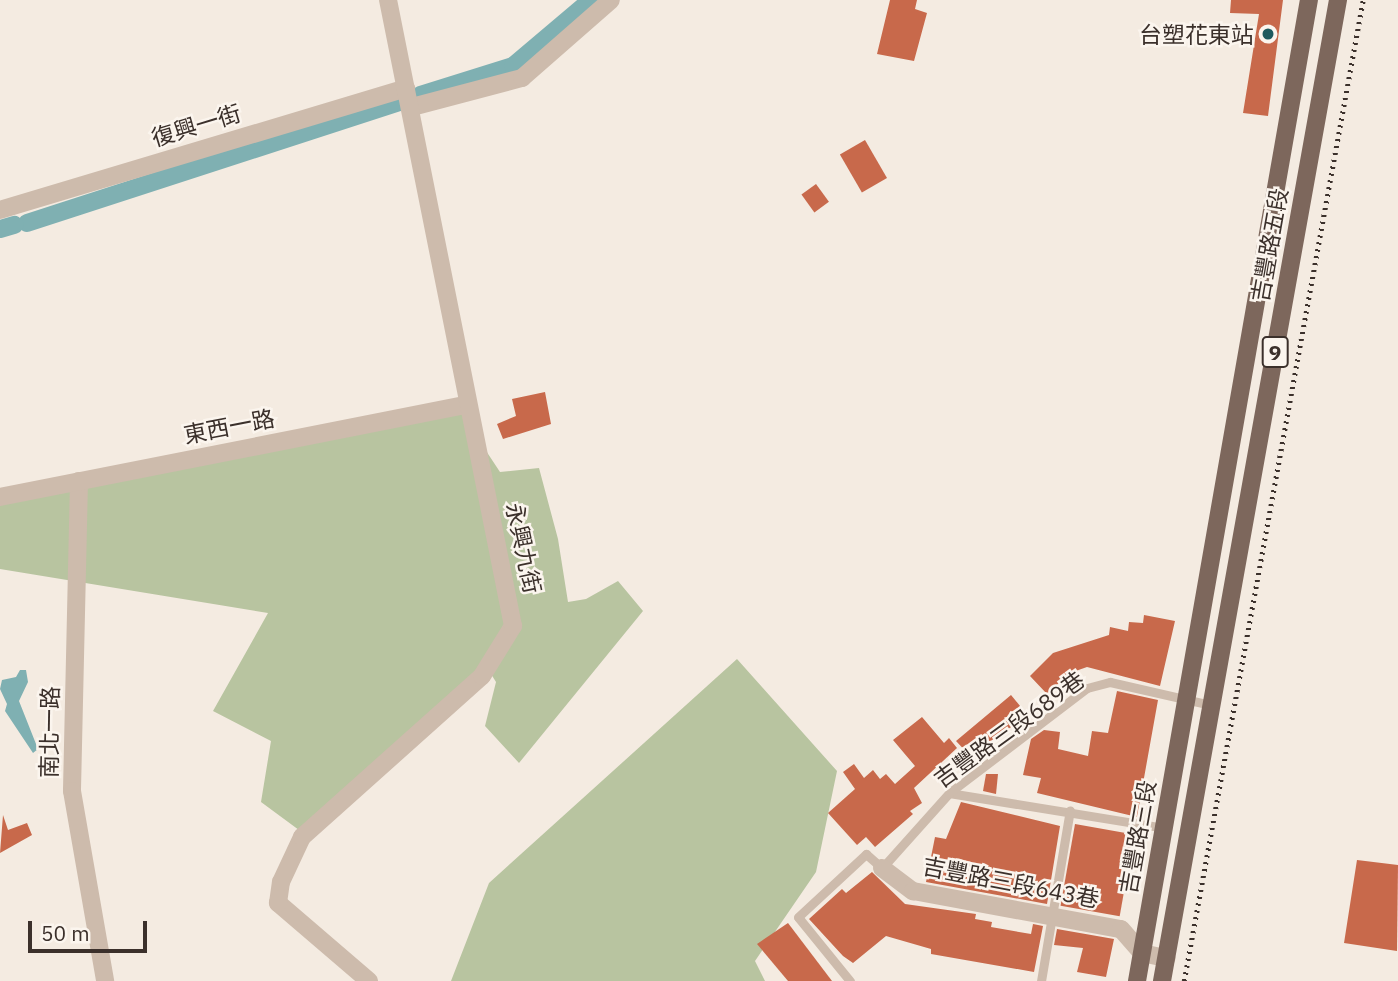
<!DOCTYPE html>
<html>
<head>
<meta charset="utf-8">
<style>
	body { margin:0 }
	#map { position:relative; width:1398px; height:981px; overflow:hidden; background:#f4ebe1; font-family:"IBM Plex Sans","Noto Sans TC",sans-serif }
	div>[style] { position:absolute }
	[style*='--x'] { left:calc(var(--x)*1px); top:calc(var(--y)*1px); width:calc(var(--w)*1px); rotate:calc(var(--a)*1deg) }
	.green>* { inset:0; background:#b8c4a0 }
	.water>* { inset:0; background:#7fb0b2 }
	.canal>* { height:18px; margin:-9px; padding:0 9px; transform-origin:9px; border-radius:9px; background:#7fb0b2 }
	.building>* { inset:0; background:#c8694b; transform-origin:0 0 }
	.service>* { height:9px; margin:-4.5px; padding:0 4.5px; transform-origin:4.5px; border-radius:4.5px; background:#cdbbac }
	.minor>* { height:18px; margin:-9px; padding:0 9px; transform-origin:9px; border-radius:9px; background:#cdbbac }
	.primary>* { height:18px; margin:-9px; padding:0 9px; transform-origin:9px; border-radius:9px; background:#7d675c }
	.rail>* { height:4.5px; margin-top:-2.25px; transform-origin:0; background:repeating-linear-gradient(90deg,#3b302b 0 2px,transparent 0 7px) }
	.dots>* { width:19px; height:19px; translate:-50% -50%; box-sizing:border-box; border:4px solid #fbf5ee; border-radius:50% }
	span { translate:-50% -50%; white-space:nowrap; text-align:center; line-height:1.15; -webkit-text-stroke:5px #fbf5ee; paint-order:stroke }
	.shield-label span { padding:2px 5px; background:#fbf5ee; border:2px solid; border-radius:5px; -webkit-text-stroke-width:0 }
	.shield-label { font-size:21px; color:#3b302b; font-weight:700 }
	.poi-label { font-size:23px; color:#3b302b }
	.right { translate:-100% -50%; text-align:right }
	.street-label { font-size:23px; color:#3b302b }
	.scale { position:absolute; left:28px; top:921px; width:119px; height:32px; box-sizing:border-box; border:4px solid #3b302b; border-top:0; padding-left:9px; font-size:21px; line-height:24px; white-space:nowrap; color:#3b302b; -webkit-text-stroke:5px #fbf5ee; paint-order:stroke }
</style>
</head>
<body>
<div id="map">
	<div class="green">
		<div style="clip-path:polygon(461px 413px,500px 472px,539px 468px,558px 539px,568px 602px,586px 599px,618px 581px,643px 611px,519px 763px,485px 726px,496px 682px,491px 674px,303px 833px,261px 802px,271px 741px,213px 711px,268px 613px,0 569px,0 499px)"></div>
		<div style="clip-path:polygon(737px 659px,837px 771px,816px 872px,755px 961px,765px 981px,451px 981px,489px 883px)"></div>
	</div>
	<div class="water">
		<div style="clip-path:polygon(20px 670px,26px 670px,28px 682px,19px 701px,38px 749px,33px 753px,5px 711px,7px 704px,0 689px,2px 680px,16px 677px)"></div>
	</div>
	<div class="canal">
		<div style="--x:420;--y:95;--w:97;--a:-17.3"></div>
		<div style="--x:513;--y:66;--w:102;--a:-40.2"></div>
		<div style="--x:27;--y:223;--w:395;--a:-18"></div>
		<div style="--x:0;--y:229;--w:15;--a:-16"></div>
	</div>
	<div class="building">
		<div style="clip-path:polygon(890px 0,917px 0,915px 9px,927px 13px,914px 61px,877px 54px)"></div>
		<div style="clip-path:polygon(1231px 0,1283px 0,1268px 116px,1243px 113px,1259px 14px,1230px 13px)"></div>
		<div style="left:865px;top:140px;width:44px;height:29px;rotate:60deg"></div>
		<div style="left:816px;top:184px;width:22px;height:18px;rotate:54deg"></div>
		<div style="clip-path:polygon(545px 392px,551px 424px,503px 439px,497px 424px,516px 416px,512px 399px)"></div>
		<div style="clip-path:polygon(1144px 615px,1175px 621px,1160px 686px,1087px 667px,1070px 673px,1047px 694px,1030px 676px,1053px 653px,1109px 635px,1110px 627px,1128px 631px,1129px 622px,1143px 623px)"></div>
		<div style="clip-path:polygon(1117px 691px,1158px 700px,1137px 817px,1037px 793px,1041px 778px,1023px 775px,1031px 739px,1044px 730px,1060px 732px,1058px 749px,1088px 756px,1092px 731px,1108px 733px)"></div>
		<div style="clip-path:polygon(1011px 695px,1029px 717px,999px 734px,972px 758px,956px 741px)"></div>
		<div style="clip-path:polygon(922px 717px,944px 743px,949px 738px,957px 748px,914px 788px,922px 803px,910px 811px,913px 814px,875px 847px,866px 837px,857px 845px,828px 813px,855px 789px,843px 772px,854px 764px,864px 778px,873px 770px,880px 779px,886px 774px,895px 784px,915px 766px,893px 740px)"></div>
		<div style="clip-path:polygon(986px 774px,998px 774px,996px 794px,983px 791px)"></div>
		<div style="clip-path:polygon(961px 802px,1060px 826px,1047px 904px,926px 882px,935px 837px,946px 839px)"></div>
		<div style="clip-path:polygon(3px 815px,8px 830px,27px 823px,32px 835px,0 853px)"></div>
		<div style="left:1075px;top:824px;width:60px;height:83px;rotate:10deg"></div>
		<div style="clip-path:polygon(1357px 860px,1398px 865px,1397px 951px,1344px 943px)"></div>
		<div style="clip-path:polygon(872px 872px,905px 904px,976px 914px,975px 919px,992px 922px,991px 927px,1031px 934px,1033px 924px,1043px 926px,1034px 972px,931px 954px,931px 949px,886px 936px,853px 963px,843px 956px,809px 919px,842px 889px,846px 893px)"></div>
		<div style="clip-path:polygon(788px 923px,832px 981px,788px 981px,757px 944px)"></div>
		<div style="clip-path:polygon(1057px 929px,1114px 939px,1106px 977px,1077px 972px,1083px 948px,1054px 945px)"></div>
	</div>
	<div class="service">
		<div style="--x:949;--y:793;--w:218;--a:9.2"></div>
		<div style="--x:850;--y:981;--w:82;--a:-129.1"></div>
		<div style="--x:798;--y:917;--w:93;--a:-42.8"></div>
		<div style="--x:866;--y:854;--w:21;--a:41"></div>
		<div style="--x:882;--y:868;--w:101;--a:-48.2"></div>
		<div style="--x:949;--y:793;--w:173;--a:-37.3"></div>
		<div style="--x:1087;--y:688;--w:24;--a:-15"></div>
		<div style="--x:1110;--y:682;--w:104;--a:12.8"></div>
		<div style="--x:1041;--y:981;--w:173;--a:-80.4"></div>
	</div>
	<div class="minor">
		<div style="--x:412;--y:107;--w:114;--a:-14.8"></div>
		<div style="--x:522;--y:78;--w:118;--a:-41.2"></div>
		<div style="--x:0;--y:210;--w:424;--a:-16.7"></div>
		<div style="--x:79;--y:481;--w:310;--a:91.3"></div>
		<div style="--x:72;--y:791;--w:193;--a:80.1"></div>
		<div style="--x:0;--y:497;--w:477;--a:-11.2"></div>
		<div style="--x:882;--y:868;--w:39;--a:37"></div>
		<div style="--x:913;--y:891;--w:211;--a:10.4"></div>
		<div style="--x:1121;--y:929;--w:32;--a:49"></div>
		<div style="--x:1142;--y:953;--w:25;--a:12"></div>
		<div style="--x:369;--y:981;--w:120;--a:-139.4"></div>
		<div style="--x:278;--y:903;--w:21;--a:-82"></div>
		<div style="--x:281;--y:882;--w:50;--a:-65"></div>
		<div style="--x:302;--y:837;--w:241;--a:-41.8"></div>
		<div style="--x:482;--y:676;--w:59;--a:-58.2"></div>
		<div style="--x:513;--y:626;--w:638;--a:-101.29"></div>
	</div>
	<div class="primary">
		<div style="--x:1137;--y:981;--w:996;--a:-80.06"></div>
		<div style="--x:1162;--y:981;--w:997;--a:-79.83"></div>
	</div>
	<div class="rail">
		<div style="--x:1184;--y:981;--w:997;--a:-79.66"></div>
	</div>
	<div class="dots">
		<div style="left:1268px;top:34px;background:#1f5a5e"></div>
	</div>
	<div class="shield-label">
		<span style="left:1275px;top:352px">9</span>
	</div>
	<div class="poi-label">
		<span class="right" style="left:1254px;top:34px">台塑花東站</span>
	</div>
	<div class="street-label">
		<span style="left:196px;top:125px;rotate:-17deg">復興一街</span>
		<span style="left:1269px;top:245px;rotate:-80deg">吉豐路五段</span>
		<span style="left:229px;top:426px;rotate:-11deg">東西一路</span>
		<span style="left:524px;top:548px;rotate:78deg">永興九街</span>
		<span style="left:1009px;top:729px;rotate:-36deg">吉豐路三段689巷</span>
		<span style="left:49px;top:732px;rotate:-89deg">南北一路</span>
		<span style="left:1137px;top:837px;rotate:-80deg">吉豐路三段</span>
		<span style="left:1011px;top:882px;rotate:11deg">吉豐路三段643巷</span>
	</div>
	<div class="scale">50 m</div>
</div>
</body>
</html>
